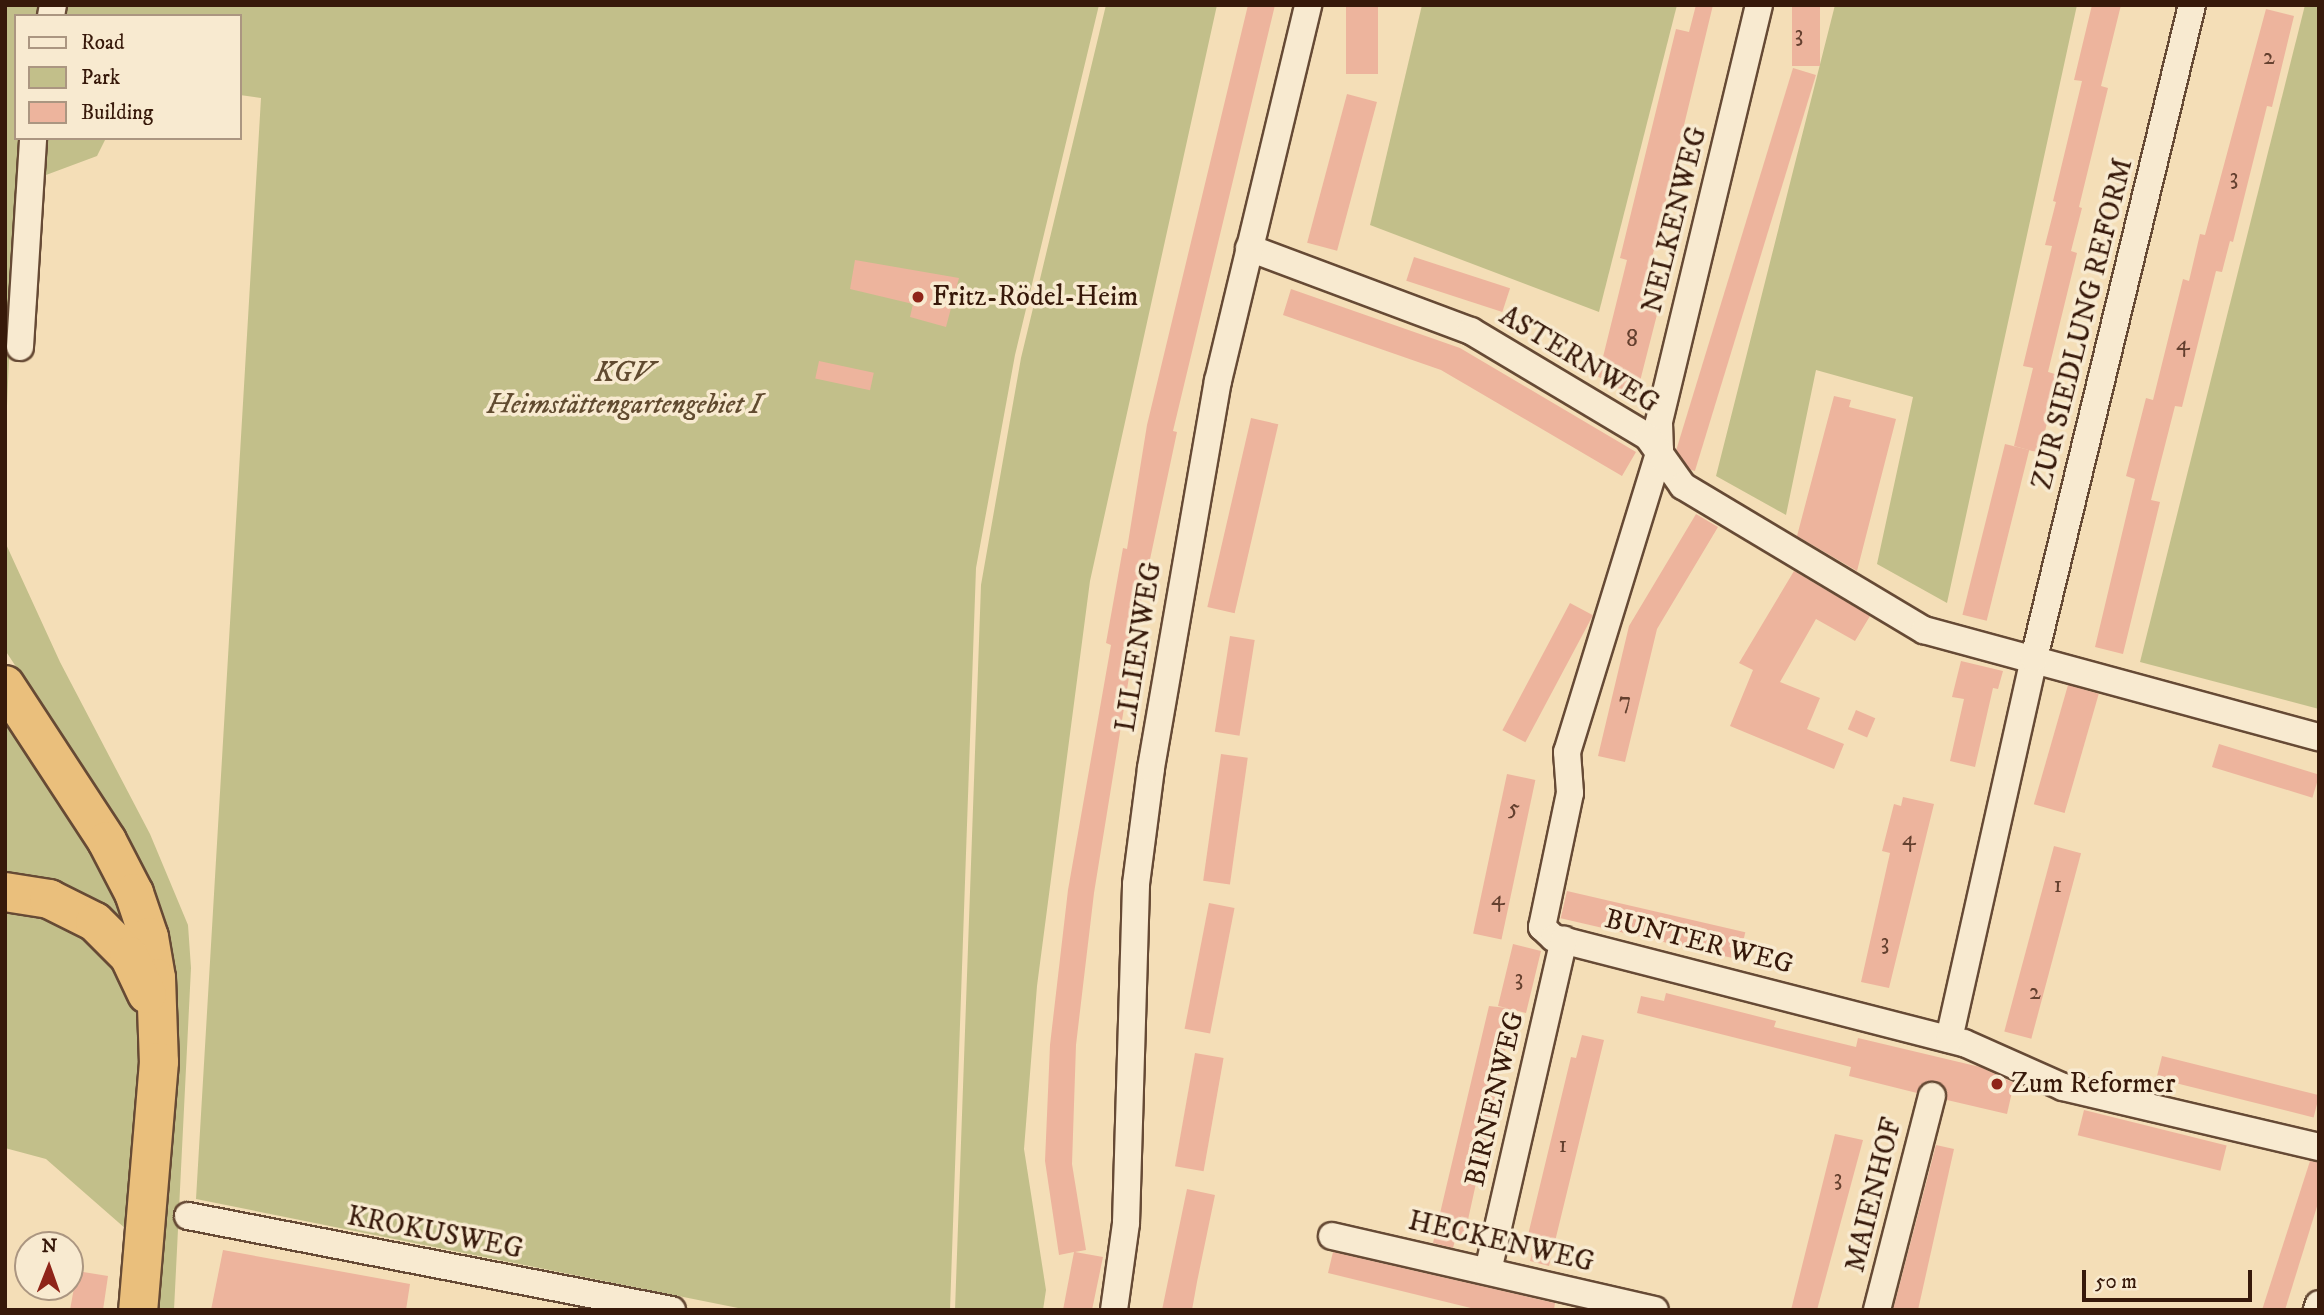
<!DOCTYPE html>
<html>
<head>
<meta charset="utf-8">
<style>
	body { margin:0 }
	#map { position:relative; width:2324px; height:1315px; overflow:hidden; background:#f4deb7; font-family:"IM FELL DW Pica",serif }
	div>[style] { position:absolute }
	[style*='--x'] { left:calc(var(--x)*1px); top:calc(var(--y)*1px); width:calc(var(--w)*1px); rotate:calc(var(--a)*1deg) }
	.green>* { inset:0; background:#c2bf8a }
	.building>* { inset:0; background:#edb49d; transform-origin:0 0 }
	.roads { filter:drop-shadow(2px 0 #664a35) drop-shadow(-2px 0 #664a35) drop-shadow(0 2px #664a35) drop-shadow(0 -2px #664a35) }
	.street>* { height:26px; margin:-13px; padding:0 13px; transform-origin:13px; border-radius:13px; background:#f8ead0 }
	.highway>* { height:38px; margin:-19px; padding:0 19px; transform-origin:19px; border-radius:19px; background:#eabf7c }
	.dots>* { width:19px; height:19px; translate:-50% -50%; box-sizing:border-box; border:4px solid #f8ead0; border-radius:50% }
	span { translate:-50% -50%; white-space:nowrap; text-align:center; line-height:1.15; -webkit-text-stroke:7px #f8ead0; paint-order:stroke }
	.number-label { font-size:24px; color:#64402f }
	.number-label span { -webkit-text-stroke-width:0 }
	.street-label { font-size:28px; color:#37190a }
	.poi-label { font-size:28px; color:#37190a }
	.left { translate:0 -50%; text-align:left }
	.park-label { font-size:28px; color:#614b30; font-style:italic }
	.frame { position:absolute; inset:0; border:7px solid #37190a; pointer-events:none }
	.legend { position:absolute; left:14px; top:14px; width:228px; height:126px; box-sizing:border-box; background:#f8ead0; border:2px solid #ab9681; margin:0; padding:9px 12px; list-style:none; font-size:21px; color:#37190a }
	.legend li { display:flex; align-items:center; gap:14px; height:35px }
	.legend b { width:35px; border:2px solid #ab9681 }
	.north { position:absolute; left:14px; top:1231px; width:70px; height:70px; box-sizing:border-box; background:#f8ead0; border:2px solid #ab9681; border-radius:50%; rotate:1deg; font-size:19px; font-weight:700; line-height:28px; text-align:center; color:#37190a }
	.north::after { content:''; display:block; margin:auto; width:24px; height:32px; background:#8f2418; clip-path:polygon(50% 0,100% 100%,50% 72%,0 100%) }
	.scale { position:absolute; left:2082px; top:1270px; width:170px; height:32px; box-sizing:border-box; border:4px solid #37190a; border-top:0; padding-left:9px; font-size:21px; line-height:24px; white-space:nowrap; color:#37190a; -webkit-text-stroke:5px #f8ead0; paint-order:stroke }
</style>
</head>
<body>
<div id="map">
	<div class="green">
		<div style="clip-path:polygon(5px 5px,1099px 5px,1015px 355px,976px 568px,950px 1310px,748px 1310px,196px 1199px,261px 98px,240px 95px,240px 16px,16px 16px,16px 138px,106px 138px,97px 156px,46px 175px,17px 172px,5px 453px)"></div>
		<div style="clip-path:polygon(1106px 5px,1217px 5px,1090px 581px,1037px 986px,1024px 1149px,1046px 1290px,1043px 1310px,955px 1310px,981px 585px,1021px 358px)"></div>
		<div style="clip-path:polygon(1422px 5px,1677px 5px,1599px 312px,1370px 225px)"></div>
		<div style="clip-path:polygon(1835px 5px,2077px 5px,1947px 603px,1877px 564px,1913px 397px,1816px 370px,1786px 515px,1716px 476px)"></div>
		<div style="clip-path:polygon(2305px 5px,2319px 5px,2319px 709px,2140px 662px)"></div>
		<div style="clip-path:polygon(5px 542px,60px 662px,150px 834px,188px 925px,191px 968px,174px 1310px,157px 1310px,144px 879px,127px 836px,5px 650px)"></div>
		<div style="clip-path:polygon(5px 710px,57px 785px,138px 939px,5px 881px)"></div>
		<div style="clip-path:polygon(5px 905px,30px 907px,106px 950px,139px 1010px,145px 1040px,126px 1229px,46px 1159px,5px 1148px)"></div>
	</div>
	<div class="building">
		<div style="clip-path:polygon(1248px 5px,1275px 5px,1173px 431px,1177px 432px,1142px 597px,1094px 893px,1076px 1045px,1072px 1164px,1086px 1250px,1075px 1252px,1103px 1257px,1092px 1310px,1063px 1310px,1074px 1252px,1059px 1255px,1045px 1161px,1050px 1045px,1068px 890px,1111px 645px,1106px 643px,1123px 548px,1127px 549px,1147px 425px)"></div>
		<div style="left:1346px;top:5px;width:32px;height:69px"></div>
		<div style="clip-path:polygon(1696px 5px,1713px 5px,1645px 287px,1663px 291px,1637px 393px,1610px 386px,1611px 381px,1598px 377px,1627px 260px,1620px 258px,1676px 29px,1689px 32px)"></div>
		<div style="left:1792px;top:5px;width:28px;height:61px"></div>
		<div style="clip-path:polygon(2092px 5px,2121px 5px,2101px 86px,2108px 88px,2079px 207px,2082px 208px,2071px 251px,2077px 253px,2048px 372px,2045px 371px,2058px 375px,2040px 453px,2014px 446px,2033px 368px,2023px 366px,2052px 246px,2045px 245px,2056px 202px,2053px 201px,2082px 81px,2074px 80px)"></div>
		<div style="clip-path:polygon(2266px 9px,2294px 16px,2272px 107px,2267px 106px,2233px 242px,2230px 241px,2222px 272px,2216px 271px,2182px 407px,2175px 406px,2151px 500px,2160px 502px,2123px 654px,2095px 647px,2135px 479px,2126px 476px,2146px 398px,2153px 400px,2183px 279px,2189px 281px,2200px 234px,2205px 235px)"></div>
		<div style="left:1793px;top:68px;width:24px;height:414px;rotate:17deg"></div>
		<div style="left:1347px;top:94px;width:31px;height:154px;rotate:15deg"></div>
		<div style="left:1414px;top:257px;width:101px;height:25px;rotate:18deg"></div>
		<div style="clip-path:polygon(855px 260px,959px 278px,946px 327px,910px 317px,913px 304px,850px 289px)"></div>
		<div style="clip-path:polygon(1291px 289px,1460px 348px,1636px 452px,1622px 476px,1441px 370px,1283px 315px)"></div>
		<div style="left:819px;top:361px;width:56px;height:18px;rotate:12deg"></div>
		<div style="clip-path:polygon(1834px 396px,1851px 400px,1849px 407px,1896px 419px,1857px 571px,1797px 536px)"></div>
		<div style="left:1251px;top:418px;width:28px;height:194px;rotate:13deg"></div>
		<div style="left:2005px;top:444px;width:25px;height:176px;rotate:14deg"></div>
		<div style="clip-path:polygon(1696px 514px,1718px 527px,1657px 629px,1625px 762px,1598px 756px,1629px 626px)"></div>
		<div style="clip-path:polygon(1794px 571px,1870px 616px,1855px 641px,1816px 619px,1780px 682px,1820px 698px,1807px 729px,1844px 744px,1834px 769px,1730px 726px,1753px 670px,1739px 663px)"></div>
		<div style="left:1570px;top:603px;width:26px;height:144px;rotate:28deg"></div>
		<div style="left:1230px;top:636px;width:25px;height:97px;rotate:9deg"></div>
		<div style="clip-path:polygon(1961px 661px,2003px 671px,1998px 689px,1993px 688px,1975px 767px,1950px 761px,1964px 699px,1952px 697px)"></div>
		<div style="left:2068px;top:685px;width:32px;height:124px;rotate:16deg"></div>
		<div style="left:1856px;top:710px;width:21px;height:21px;rotate:23deg"></div>
		<div style="left:2219px;top:744px;width:105px;height:24px;rotate:17deg"></div>
		<div style="left:1221px;top:754px;width:27px;height:128px;rotate:8deg"></div>
		<div style="left:1507px;top:774px;width:29px;height:163px;rotate:12deg"></div>
		<div style="clip-path:polygon(1903px 797px,1934px 804px,1889px 988px,1861px 982px,1890px 853px,1882px 851px,1894px 804px,1901px 806px)"></div>
		<div style="left:2054px;top:846px;width:28px;height:192px;rotate:15deg"></div>
		<div style="left:1567px;top:891px;width:183px;height:28px;rotate:13deg"></div>
		<div style="left:1209px;top:903px;width:26px;height:128px;rotate:11deg"></div>
		<div style="clip-path:polygon(1513px 944px,1541px 951px,1526px 1013px,1514px 1010px,1464px 1238px,1456px 1236px,1453px 1248px,1433px 1243px,1489px 1006px,1507px 1008px,1498px 1006px)"></div>
		<div style="clip-path:polygon(1666px 993px,1776px 1021px,1774px 1027px,1856px 1047px,1858px 1038px,1980px 1067px,2014px 1083px,2007px 1114px,1947px 1100px,1947px 1091px,1937px 1081px,1927px 1081px,1917px 1093px,1849px 1076px,1851px 1067px,1637px 1013px,1641px 996px,1664px 1001px)"></div>
		<div style="clip-path:polygon(1582px 1035px,1604px 1040px,1549px 1266px,1530px 1261px,1536px 1237px,1528px 1235px,1571px 1057px,1576px 1058px)"></div>
		<div style="left:1195px;top:1053px;width:29px;height:115px;rotate:10deg"></div>
		<div style="left:2162px;top:1056px;width:162px;height:23px;rotate:14deg"></div>
		<div style="left:2084px;top:1110px;width:147px;height:26px;rotate:14deg"></div>
		<div style="clip-path:polygon(1835px 1134px,1863px 1140px,1817px 1310px,1791px 1310px)"></div>
		<div style="clip-path:polygon(1936px 1145px,1954px 1149px,1918px 1310px,1893px 1310px)"></div>
		<div style="clip-path:polygon(2310px 1161px,2319px 1162px,2319px 1200px,2285px 1310px,2262px 1310px)"></div>
		<div style="clip-path:polygon(1187px 1189px,1215px 1195px,1197px 1282px,1192px 1310px,1162px 1310px)"></div>
		<div style="clip-path:polygon(223px 1250px,410px 1284px,406px 1310px,211px 1310px)"></div>
		<div style="clip-path:polygon(1333px 1252px,1555px 1303px,1554px 1310px,1479px 1310px,1328px 1273px)"></div>
		<div style="clip-path:polygon(77px 1271px,108px 1276px,103px 1310px,70px 1310px)"></div>
	</div>
	<div class="roads">
		<div class="street">
			<div style="--x:1759;--y:5;--w:430;--a:103.5"></div>
			<div style="--x:1659;--y:423;--w:27;--a:88"></div>
			<div style="--x:1660;--y:450;--w:316;--a:107.1"></div>
			<div style="--x:1567;--y:752;--w:41;--a:85.8"></div>
			<div style="--x:1570;--y:793;--w:137;--a:101.8"></div>
			<div style="--x:1542;--y:927;--w:16;--a:43"></div>
			<div style="--x:1554;--y:938;--w:423;--a:14.4"></div>
			<div style="--x:1964;--y:1043;--w:108;--a:24"></div>
			<div style="--x:2063;--y:1087;--w:263;--a:13.2"></div>
			<div style="--x:51;--y:16;--w:11;--a:-80"></div>
			<div style="--x:1249;--y:248;--w:237;--a:20.5"></div>
			<div style="--x:1471;--y:331;--w:206;--a:30.9"></div>
			<div style="--x:1648;--y:437;--w:60;--a:54.5"></div>
			<div style="--x:1683;--y:486;--w:281;--a:30.9"></div>
			<div style="--x:1924;--y:630;--w:409;--a:15.2"></div>
			<div style="--x:20;--y:347;--w:209;--a:-86.4"></div>
			<div style="--x:1949;--y:1039;--w:390;--a:-77.4"></div>
			<div style="--x:2034;--y:658;--w:672;--a:-76.4"></div>
			<div style="--x:188;--y:1216;--w:493;--a:11"></div>
			<div style="--x:1332;--y:1236;--w:331;--a:12.9"></div>
			<div style="--x:1488;--y:1271;--w:340;--a:-77.1"></div>
			<div style="--x:1114;--y:1310;--w:88;--a:-82.1"></div>
			<div style="--x:1126;--y:1223;--w:339;--a:-88.3"></div>
			<div style="--x:1136;--y:884;--w:117;--a:-82.6"></div>
			<div style="--x:1151;--y:768;--w:393;--a:-80.2"></div>
			<div style="--x:1218;--y:381;--w:387;--a:-76.5"></div>
			<div style="--x:1877;--y:1310;--w:221;--a:-75.6"></div>
			<div style="--x:2317;--y:1310;--w:6;--a:-72"></div>
		</div>
		<div class="highway">
			<div style="--x:5;--y:685;--w:186;--a:56.8"></div>
			<div style="--x:107;--y:841;--w:59;--a:62.6"></div>
			<div style="--x:134;--y:893;--w:46;--a:71.2"></div>
			<div style="--x:149;--y:937;--w:42;--a:80.3"></div>
			<div style="--x:156;--y:978;--w:84;--a:88"></div>
			<div style="--x:159;--y:1062;--w:249;--a:94.8"></div>
			<div style="--x:5;--y:892;--w:45;--a:9"></div>
			<div style="--x:49;--y:899;--w:51;--a:26.6"></div>
			<div style="--x:95;--y:922;--w:48;--a:45"></div>
			<div style="--x:129;--y:956;--w:42;--a:64.7"></div>
		</div>
	</div>
	<div class="dots">
		<div style="left:918px;top:297px;background:#8f2418"></div>
		<div style="left:1997px;top:1084px;background:#8f2418"></div>
	</div>
	<div class="number-label">
		<span style="left:1799px;top:35px">3</span>
		<span style="left:2269px;top:58px">2</span>
		<span style="left:2234px;top:178px">3</span>
		<span style="left:1632px;top:340px">8</span>
		<span style="left:2183px;top:344px">4</span>
		<span style="left:1625px;top:702px">7</span>
		<span style="left:1514px;top:809px">5</span>
		<span style="left:1909px;top:839px">4</span>
		<span style="left:2058px;top:886px">1</span>
		<span style="left:1498px;top:899px">4</span>
		<span style="left:1885px;top:943px">3</span>
		<span style="left:1519px;top:979px">3</span>
		<span style="left:2035px;top:993px">2</span>
		<span style="left:1563px;top:1146px">1</span>
		<span style="left:1838px;top:1179px">3</span>
	</div>
	<div class="street-label">
		<span style="left:1675px;top:220px;rotate:-76deg">NELKENWEG</span>
		<span style="left:2083px;top:324px;rotate:-76deg">ZUR SIEDLUNG REFORM</span>
		<span style="left:1579px;top:360px;rotate:31deg">ASTERNWEG</span>
		<span style="left:1139px;top:647px;rotate:-81deg">LILIENWEG</span>
		<span style="left:1699px;top:942px;rotate:14deg">BUNTER WEG</span>
		<span style="left:1495px;top:1099px;rotate:-77deg">BIRNENWEG</span>
		<span style="left:1874px;top:1195px;rotate:-76deg">MAIENHOF</span>
		<span style="left:435px;top:1233px;rotate:11deg">KROKUSWEG</span>
		<span style="left:1501px;top:1242px;rotate:13deg">HECKENWEG</span>
	</div>
	<div class="poi-label">
		<span class="left" style="left:932px;top:297px">Fritz-Rödel-Heim</span>
		<span class="left" style="left:2011px;top:1084px">Zum Reformer</span>
	</div>
	<div class="park-label">
		<span style="left:624px;top:389px">KGV<br>Heimstättengartengebiet I</span>
	</div>
	<div class="frame"></div>
	<ul class="legend">
	<li><b style="height:9px;background:#f8ead0"></b>Road</li>
	<li><b style="height:19px;background:#c2bf8a"></b>Park</li>
	<li><b style="height:19px;background:#edb49d"></b>Building</li>
	</ul>
	<div class="north">N</div>
	<div class="scale">50 m</div>
</div>
</body>
</html>
